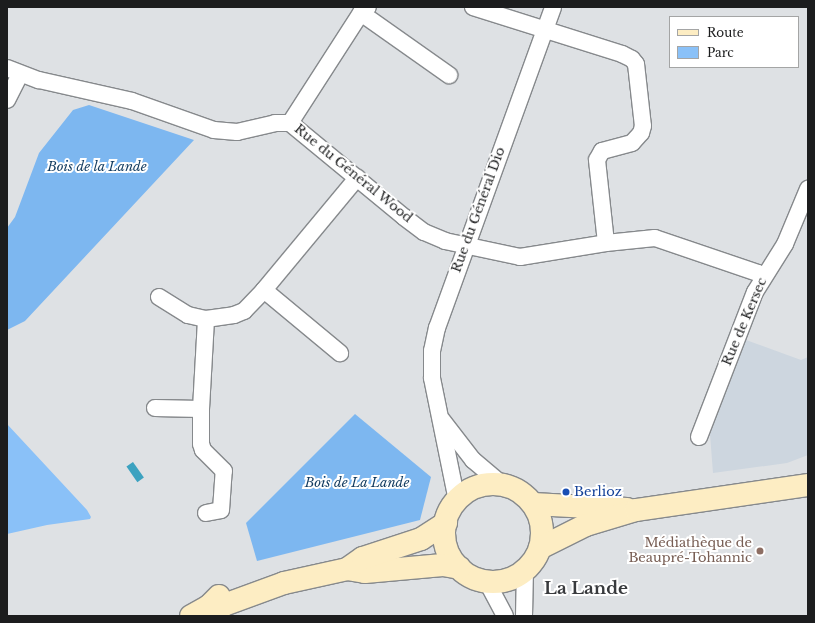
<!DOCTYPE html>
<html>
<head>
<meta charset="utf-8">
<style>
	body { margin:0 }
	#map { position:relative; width:815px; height:623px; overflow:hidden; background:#dee1e4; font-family:"Libre Baskerville",serif }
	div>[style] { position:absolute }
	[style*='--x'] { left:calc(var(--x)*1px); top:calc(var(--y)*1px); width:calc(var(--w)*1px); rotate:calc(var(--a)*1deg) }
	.built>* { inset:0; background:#cdd6df }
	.green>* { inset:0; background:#8ac1f8 }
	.forest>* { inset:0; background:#7db7f0 }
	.water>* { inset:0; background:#3ca2c0; transform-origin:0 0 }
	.roads { filter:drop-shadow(1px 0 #86898c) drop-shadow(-1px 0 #86898c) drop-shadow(0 1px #86898c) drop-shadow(0 -1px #86898c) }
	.street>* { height:16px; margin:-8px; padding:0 8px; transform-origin:8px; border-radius:8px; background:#fff }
	.secondary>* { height:22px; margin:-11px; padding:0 11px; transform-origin:11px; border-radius:11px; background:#fdedc3 }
	.secondary>.ring { margin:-11px; padding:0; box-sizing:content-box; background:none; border:22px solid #fdedc3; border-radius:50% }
	.dots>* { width:11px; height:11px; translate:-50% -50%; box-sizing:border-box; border:2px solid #fff; border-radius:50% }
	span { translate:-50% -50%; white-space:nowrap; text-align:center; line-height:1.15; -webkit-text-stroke:4px #fff; paint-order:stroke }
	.park-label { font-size:13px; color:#103a5f; font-style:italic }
	.street-label { font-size:13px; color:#1c1d1e }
	.transit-label { font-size:13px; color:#164399 }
	.left { translate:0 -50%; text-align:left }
	.education-label { font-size:13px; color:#785e54 }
	.right { translate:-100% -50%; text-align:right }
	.district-label { font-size:17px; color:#383a3d; font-weight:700 }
	.frame { position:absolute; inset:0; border:8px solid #1c1d1e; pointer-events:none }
	.legend { position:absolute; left:669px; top:16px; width:130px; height:52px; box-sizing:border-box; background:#fff; border:1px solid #a4a5a5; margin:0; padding:5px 7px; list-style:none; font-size:12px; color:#1c1d1e }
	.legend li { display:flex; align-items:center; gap:8px; height:20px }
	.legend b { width:20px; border:1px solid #a4a5a5 }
</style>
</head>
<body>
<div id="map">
	<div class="built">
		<div style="clip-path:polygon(746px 340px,801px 360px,808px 357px,808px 455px,787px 463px,713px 473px,710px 434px)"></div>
	</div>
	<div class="green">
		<div style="clip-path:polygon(7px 424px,87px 510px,91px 517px,90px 519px,47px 525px,7px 534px)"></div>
	</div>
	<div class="forest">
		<div style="clip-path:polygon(89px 105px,194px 140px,25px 321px,7px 330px,7px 228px,15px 217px,39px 153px,73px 110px)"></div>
		<div style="clip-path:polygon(355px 414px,431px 477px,420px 520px,257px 561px,246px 523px)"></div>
	</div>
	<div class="water">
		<div style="left:133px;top:462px;width:19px;height:8px;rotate:55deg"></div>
	</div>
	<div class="roads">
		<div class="street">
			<div style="--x:473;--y:7;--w:156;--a:17.5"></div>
			<div style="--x:622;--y:54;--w:11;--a:27"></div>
			<div style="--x:632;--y:59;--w:6;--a:51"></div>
			<div style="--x:636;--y:64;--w:62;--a:83.6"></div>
			<div style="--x:643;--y:126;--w:7;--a:106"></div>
			<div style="--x:641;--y:133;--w:13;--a:132"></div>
			<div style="--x:632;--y:143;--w:31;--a:165"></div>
			<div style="--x:602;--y:151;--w:10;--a:119"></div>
			<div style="--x:597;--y:160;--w:83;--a:83.8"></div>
			<div style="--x:361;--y:13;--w:108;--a:35.2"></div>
			<div style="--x:7;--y:68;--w:34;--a:21"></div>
			<div style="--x:39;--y:80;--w:95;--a:12.7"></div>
			<div style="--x:132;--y:101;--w:87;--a:19.5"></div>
			<div style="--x:214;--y:130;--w:23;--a:5"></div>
			<div style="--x:237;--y:132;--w:39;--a:-13"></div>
			<div style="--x:275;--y:123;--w:15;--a:0"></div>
			<div style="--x:290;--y:123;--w:148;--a:39.5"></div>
			<div style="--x:404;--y:217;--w:25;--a:37"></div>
			<div style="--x:424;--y:232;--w:23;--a:23"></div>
			<div style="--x:445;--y:241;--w:77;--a:12"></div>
			<div style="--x:520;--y:257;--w:87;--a:-9.2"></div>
			<div style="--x:606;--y:243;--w:49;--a:-5.8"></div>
			<div style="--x:655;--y:238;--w:109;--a:18.8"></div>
			<div style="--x:758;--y:273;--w:6;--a:39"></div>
			<div style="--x:7;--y:100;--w:29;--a:-63"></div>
			<div style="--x:290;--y:123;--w:131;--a:-57.2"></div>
			<div style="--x:361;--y:13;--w:9;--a:-41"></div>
			<div style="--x:264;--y:290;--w:99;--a:39.7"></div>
			<div style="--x:159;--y:297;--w:34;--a:32"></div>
			<div style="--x:188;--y:315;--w:18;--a:13"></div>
			<div style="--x:155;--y:408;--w:46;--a:1.2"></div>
			<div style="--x:442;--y:420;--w:51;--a:52.2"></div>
			<div style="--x:473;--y:460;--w:39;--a:40"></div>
			<div style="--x:699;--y:437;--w:155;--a:-68.9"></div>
			<div style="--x:755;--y:292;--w:57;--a:-58"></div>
			<div style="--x:785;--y:244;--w:60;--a:-67.3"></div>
			<div style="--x:457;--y:501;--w:126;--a:-101.5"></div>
			<div style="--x:432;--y:378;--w:27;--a:-90"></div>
			<div style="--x:432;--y:351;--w:24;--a:-78"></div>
			<div style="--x:437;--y:328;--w:341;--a:-70.1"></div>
			<div style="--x:206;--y:513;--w:15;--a:-11"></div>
			<div style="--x:221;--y:510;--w:39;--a:-86"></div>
			<div style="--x:224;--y:471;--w:30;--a:-135"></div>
			<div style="--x:203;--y:450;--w:6;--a:-108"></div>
			<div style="--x:201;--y:444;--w:35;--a:-90"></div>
			<div style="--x:201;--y:409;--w:90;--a:-86.8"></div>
			<div style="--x:206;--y:319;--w:28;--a:-8"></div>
			<div style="--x:234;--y:315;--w:11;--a:-22"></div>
			<div style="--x:244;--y:311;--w:29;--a:-46"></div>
			<div style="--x:264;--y:290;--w:146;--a:-50.3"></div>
			<div style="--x:487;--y:582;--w:38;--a:62"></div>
			<div style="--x:524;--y:616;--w:46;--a:-88.8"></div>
		</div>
		<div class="secondary">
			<div class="ring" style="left:444px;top:484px;width:76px;height:76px"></div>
			<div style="--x:533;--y:504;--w:94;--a:3"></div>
			<div style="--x:540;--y:548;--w:51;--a:-26.6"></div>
			<div style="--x:586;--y:525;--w:52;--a:-16.7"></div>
			<div style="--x:636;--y:510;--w:174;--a:-8.3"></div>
			<div style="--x:347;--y:569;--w:18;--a:9"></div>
			<div style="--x:365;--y:572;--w:78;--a:-5.1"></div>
			<div style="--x:443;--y:565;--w:17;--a:10"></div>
			<div style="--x:209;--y:606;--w:15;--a:-4"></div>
			<div style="--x:224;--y:605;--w:64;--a:-20.1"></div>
			<div style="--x:284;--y:583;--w:65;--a:-12.5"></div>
			<div style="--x:347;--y:569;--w:19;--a:-35"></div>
			<div style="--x:363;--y:558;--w:61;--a:-18.1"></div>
			<div style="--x:421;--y:539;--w:30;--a:-33"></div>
			<div style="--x:191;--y:616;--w:21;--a:-29"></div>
			<div style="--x:209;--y:606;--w:14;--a:-45"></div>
		</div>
	</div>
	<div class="dots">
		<div style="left:566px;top:492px;background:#1a4fb4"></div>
		<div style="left:760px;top:551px;background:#8d6e63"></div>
	</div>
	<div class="park-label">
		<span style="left:97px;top:167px">Bois de la Lande</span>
		<span style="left:357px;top:483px">Bois de La Lande</span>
	</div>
	<div class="street-label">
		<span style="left:353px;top:174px;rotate:39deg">Rue du Général Wood</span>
		<span style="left:479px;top:210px;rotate:-70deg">Rue du Général Dio</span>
		<span style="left:745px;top:322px;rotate:-67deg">Rue de Kersec</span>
	</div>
	<div class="transit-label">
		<span class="left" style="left:574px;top:492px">Berlioz</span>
	</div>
	<div class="education-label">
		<span class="right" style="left:752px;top:551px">Médiathèque de<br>Beaupré-Tohannic</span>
	</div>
	<div class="district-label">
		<span style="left:586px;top:589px">La Lande</span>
	</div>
	<div class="frame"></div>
	<ul class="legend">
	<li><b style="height:5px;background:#fdedc3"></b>Route</li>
	<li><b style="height:11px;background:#8ac1f8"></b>Parc</li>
	</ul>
</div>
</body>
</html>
